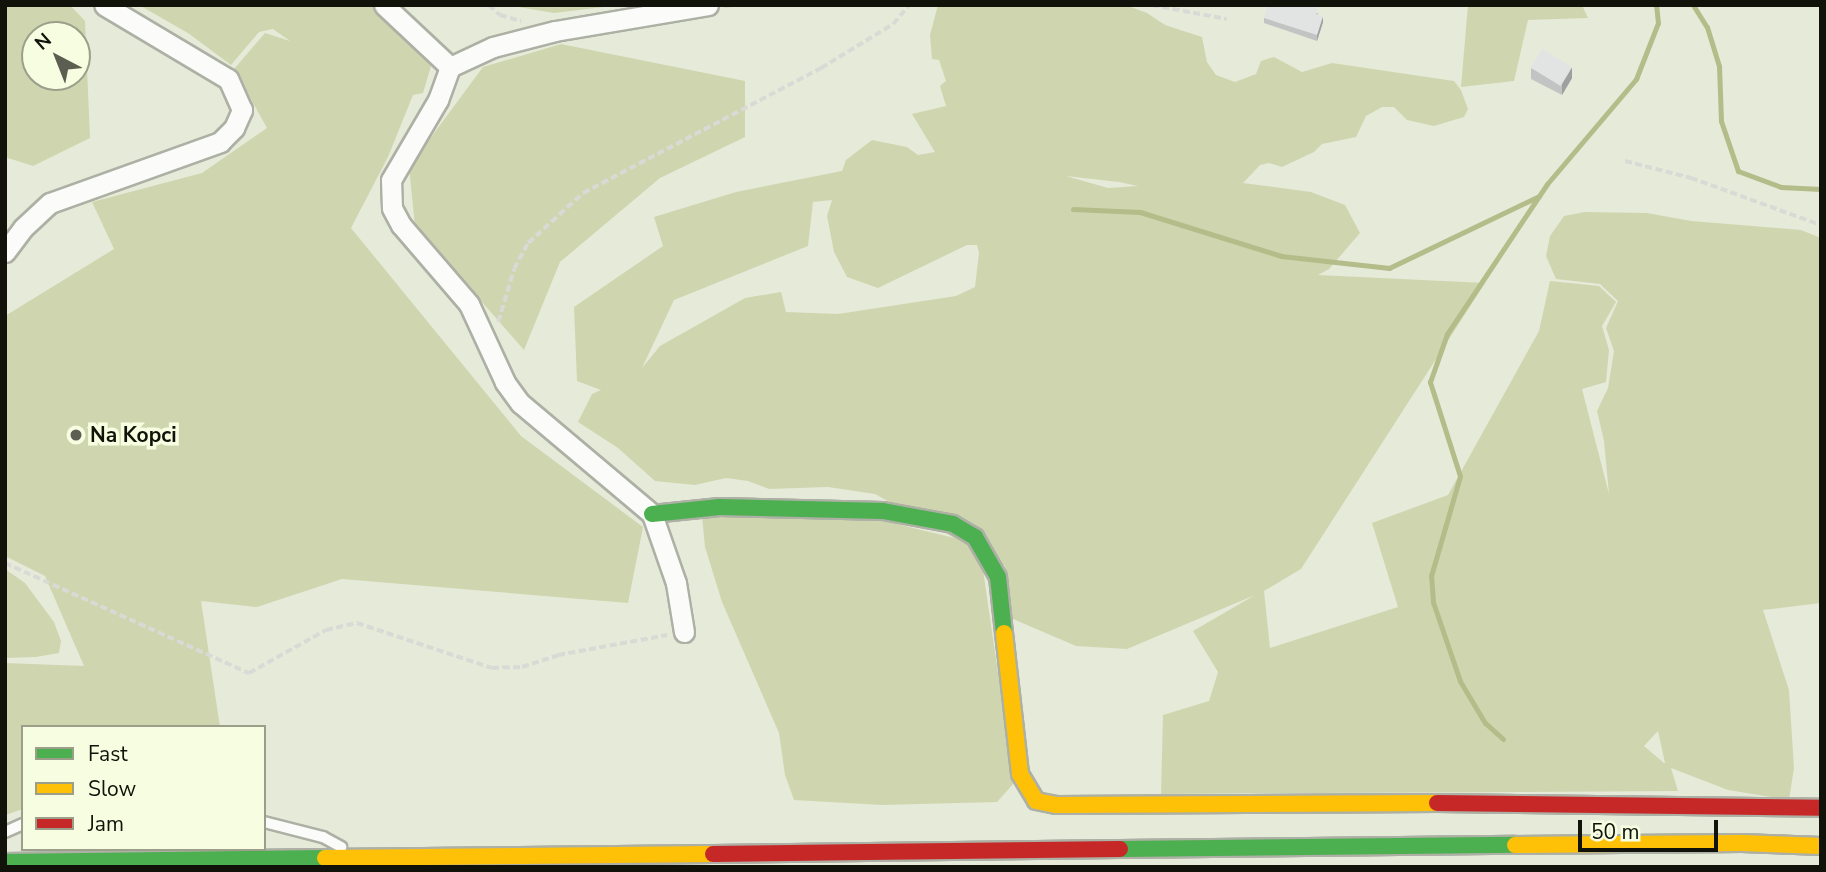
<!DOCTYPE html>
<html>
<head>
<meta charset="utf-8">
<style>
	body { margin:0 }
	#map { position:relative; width:1826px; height:872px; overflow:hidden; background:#e6ead9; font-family:"Nunito Sans",sans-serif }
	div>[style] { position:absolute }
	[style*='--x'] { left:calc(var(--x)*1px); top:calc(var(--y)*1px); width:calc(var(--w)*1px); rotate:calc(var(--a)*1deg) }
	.green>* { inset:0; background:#cfd6af }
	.stream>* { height:5px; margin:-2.5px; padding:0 2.5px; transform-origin:2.5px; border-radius:2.5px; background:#b4bc8a }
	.path>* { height:3.5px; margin-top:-1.75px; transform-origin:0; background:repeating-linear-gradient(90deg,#d9dad5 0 7px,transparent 0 10.5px) }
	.roads { filter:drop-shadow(2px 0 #adb0a4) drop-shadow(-2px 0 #adb0a4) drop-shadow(0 2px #adb0a4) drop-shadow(0 -2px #adb0a4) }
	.lane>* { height:10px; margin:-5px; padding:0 5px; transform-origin:5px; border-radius:5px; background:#fbfcf9 }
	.street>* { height:19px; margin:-9.5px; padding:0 9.5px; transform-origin:9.5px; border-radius:9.5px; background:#fbfcf9 }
	.fast>* { height:16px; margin:-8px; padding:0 8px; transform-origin:8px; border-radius:8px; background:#4caf50 }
	.slow>* { height:16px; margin:-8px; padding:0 8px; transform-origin:8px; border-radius:8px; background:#ffc107 }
	.jam>* { height:16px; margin:-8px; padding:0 8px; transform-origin:8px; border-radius:8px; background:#c62828 }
	.wall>* { inset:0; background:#c2c4c4 }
	.shaded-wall>* { inset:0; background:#9ea0a0 }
	.building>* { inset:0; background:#e2e4e4; transform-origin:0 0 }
	.dots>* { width:19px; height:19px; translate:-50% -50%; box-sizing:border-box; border:4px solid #f7fde0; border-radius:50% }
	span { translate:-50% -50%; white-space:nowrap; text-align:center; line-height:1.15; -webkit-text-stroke:7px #f7fde0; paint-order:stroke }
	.poi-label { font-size:21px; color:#111209; font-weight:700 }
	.left { translate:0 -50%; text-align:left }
	.frame { position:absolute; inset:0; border:7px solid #111209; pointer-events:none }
	.legend { position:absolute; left:21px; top:725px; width:245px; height:126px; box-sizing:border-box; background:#f7fde0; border:2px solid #9b9f8a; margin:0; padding:9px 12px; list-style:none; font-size:21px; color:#111209 }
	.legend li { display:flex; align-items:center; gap:14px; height:35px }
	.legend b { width:35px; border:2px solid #9b9f8a }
	.north { position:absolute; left:21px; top:21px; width:70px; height:70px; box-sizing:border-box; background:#f7fde0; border:2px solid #9b9f8a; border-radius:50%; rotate:318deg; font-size:19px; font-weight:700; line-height:28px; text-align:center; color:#111209 }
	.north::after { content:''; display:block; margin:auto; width:24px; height:32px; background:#5c5e52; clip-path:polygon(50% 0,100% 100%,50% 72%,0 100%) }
	.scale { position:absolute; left:1578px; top:820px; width:140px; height:32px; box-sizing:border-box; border:4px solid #111209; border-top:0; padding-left:9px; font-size:21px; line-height:24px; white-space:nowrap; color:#111209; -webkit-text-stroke:5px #f7fde0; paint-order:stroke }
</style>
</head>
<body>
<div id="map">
	<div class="green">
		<div style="clip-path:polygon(evenodd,5px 5px,70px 5px,85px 21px,90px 138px,33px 166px,5px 157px,5px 5px,35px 35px,77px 35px,77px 77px,35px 77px,35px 35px)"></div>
		<div style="clip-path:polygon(139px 5px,372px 5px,413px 44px,431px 66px,423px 93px,413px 95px,388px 157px,351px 228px,521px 436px,643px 527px,628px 603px,342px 579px,257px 607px,201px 601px,220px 727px,23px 727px,23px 809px,5px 815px,5px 663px,84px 666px,45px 576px,5px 556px,5px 316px,114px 249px,92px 202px,202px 173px,267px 128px,234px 69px,265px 33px,290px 41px,273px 29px,259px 32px,231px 65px,188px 33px)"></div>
		<div style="clip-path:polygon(507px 5px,620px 5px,554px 13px)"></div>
		<div style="clip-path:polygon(evenodd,938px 5px,1131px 7px,1147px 13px,1165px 25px,1202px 37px,1207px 62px,1216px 75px,1235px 82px,1256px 74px,1261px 61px,1274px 57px,1302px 72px,1332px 63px,1454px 81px,1461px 90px,1468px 109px,1464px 117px,1434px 126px,1407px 120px,1394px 107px,1382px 107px,1366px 116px,1356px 137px,1322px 144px,1314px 152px,1282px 167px,1269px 163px,1260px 165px,1243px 183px,1311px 192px,1345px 205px,1360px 233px,1329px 269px,1318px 275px,1485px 283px,1301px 569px,1264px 591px,1270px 648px,1398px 607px,1372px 523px,1448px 495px,1539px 331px,1550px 281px,1599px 286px,1616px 302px,1602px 326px,1609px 350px,1606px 382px,1582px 389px,1609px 494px,1604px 441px,1597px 411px,1608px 388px,1614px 351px,1606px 328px,1618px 301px,1600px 284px,1556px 279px,1546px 256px,1550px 236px,1564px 216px,1585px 212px,1647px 213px,1691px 221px,1801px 230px,1821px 238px,1821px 603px,1763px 610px,1789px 690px,1794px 768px,1789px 800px,1728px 790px,1671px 768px,1678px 791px,1161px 794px,1163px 715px,1209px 701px,1218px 672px,1193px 631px,1255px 595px,1127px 649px,1076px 646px,1011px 618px,1005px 566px,875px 494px,828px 487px,769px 489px,748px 481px,726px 478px,695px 485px,655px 481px,618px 448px,578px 422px,592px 394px,601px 390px,577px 381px,574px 307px,663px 246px,654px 217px,736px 192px,842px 171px,846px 160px,872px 140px,907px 147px,918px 155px,935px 152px,912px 114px,946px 106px,940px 86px,946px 81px,939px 60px,932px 59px,930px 35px,938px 5px,1066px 176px,1119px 182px,1138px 186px,1108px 188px,1066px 176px,938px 5px,832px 200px,827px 216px,834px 252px,847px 277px,878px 288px,967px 245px,977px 245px,979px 253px,975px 287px,956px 296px,838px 314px,786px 312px,781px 292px,745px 298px,660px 346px,642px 368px,674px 300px,808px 246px,813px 202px,832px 200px,938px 5px,1658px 731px,1665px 763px,1664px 763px,1644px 746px,1658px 731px)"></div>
		<div style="clip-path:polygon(1468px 5px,1582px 5px,1588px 18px,1528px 20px,1514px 81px,1461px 87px)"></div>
		<div style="clip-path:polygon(561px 44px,745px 81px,745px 137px,660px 178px,560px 262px,524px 350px,415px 226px,409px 167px,483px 67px)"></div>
		<div style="clip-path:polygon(702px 516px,872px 518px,967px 541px,982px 563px,1014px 783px,997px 802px,882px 805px,794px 800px,785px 775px,779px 733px,722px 602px,705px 547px)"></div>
		<div style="clip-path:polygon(5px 569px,25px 583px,54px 622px,61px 641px,59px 653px,36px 657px,5px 658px)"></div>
	</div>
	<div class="stream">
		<div style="--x:1693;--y:5;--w:26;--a:58"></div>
		<div style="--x:1707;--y:27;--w:41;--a:72.9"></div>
		<div style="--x:1719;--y:66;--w:55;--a:87.9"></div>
		<div style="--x:1721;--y:121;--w:53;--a:71.2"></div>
		<div style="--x:1738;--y:171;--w:46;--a:20.4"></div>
		<div style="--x:1781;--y:187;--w:40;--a:2.9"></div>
		<div style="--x:1073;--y:209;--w:67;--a:2.6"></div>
		<div style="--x:1140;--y:212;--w:148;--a:17.3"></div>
		<div style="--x:1281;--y:256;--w:109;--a:6.3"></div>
		<div style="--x:1389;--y:268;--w:166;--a:-25.6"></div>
		<div style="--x:1503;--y:739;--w:24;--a:-138"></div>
		<div style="--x:1485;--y:723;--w:49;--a:-120.8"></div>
		<div style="--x:1460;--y:681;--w:83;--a:-108.9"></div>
		<div style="--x:1433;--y:602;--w:26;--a:-94"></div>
		<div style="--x:1431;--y:576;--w:104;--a:-73.8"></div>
		<div style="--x:1460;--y:476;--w:99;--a:-107.7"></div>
		<div style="--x:1430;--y:382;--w:51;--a:-70.5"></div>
		<div style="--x:1447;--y:334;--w:180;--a:-56.3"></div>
		<div style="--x:1547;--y:184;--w:138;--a:-49.7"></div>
		<div style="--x:1636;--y:79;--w:60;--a:-68.6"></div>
		<div style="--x:1658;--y:23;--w:18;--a:-96"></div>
	</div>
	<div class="path">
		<div style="--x:489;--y:5;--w:15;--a:42"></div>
		<div style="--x:500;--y:15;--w:22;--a:16"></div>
		<div style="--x:1152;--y:5;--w:76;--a:10.6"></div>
		<div style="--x:724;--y:6;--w:9;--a:-6"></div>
		<div style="--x:1625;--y:161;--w:68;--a:14.4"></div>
		<div style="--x:1691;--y:178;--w:138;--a:19.9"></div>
		<div style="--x:498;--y:322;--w:55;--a:-73.2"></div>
		<div style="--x:514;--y:269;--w:30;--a:-62"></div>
		<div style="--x:528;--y:243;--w:74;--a:-42.3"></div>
		<div style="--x:583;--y:193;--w:269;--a:-27.7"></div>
		<div style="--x:821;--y:68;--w:84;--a:-31.4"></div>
		<div style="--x:893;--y:24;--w:25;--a:-50"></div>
		<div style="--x:5;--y:563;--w:268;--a:24.3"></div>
		<div style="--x:249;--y:673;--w:88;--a:-29.2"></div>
		<div style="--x:326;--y:630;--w:32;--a:-13"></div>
		<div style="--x:357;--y:623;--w:142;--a:18.4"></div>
		<div style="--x:492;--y:668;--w:30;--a:-2"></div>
		<div style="--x:522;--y:667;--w:38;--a:-18"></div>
		<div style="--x:558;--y:655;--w:111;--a:-10.4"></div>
	</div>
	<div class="roads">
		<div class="lane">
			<div style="--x:264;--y:822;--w:61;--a:14.3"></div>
			<div style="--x:323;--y:837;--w:21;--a:29"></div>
			<div style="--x:5;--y:832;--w:20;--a:-24"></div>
		</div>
		<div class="street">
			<div style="--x:384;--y:5;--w:91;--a:43.2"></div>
			<div style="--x:5;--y:252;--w:30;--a:-53"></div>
			<div style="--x:23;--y:228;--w:37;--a:-43"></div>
			<div style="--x:50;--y:203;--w:181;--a:-19.7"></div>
			<div style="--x:220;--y:142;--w:20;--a:-45"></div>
			<div style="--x:234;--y:128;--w:20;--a:-66"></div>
			<div style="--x:242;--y:110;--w:34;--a:-114"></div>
			<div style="--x:228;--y:79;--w:144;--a:-149.2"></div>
			<div style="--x:684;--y:632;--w:50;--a:-99.3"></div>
			<div style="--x:676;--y:583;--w:73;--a:-109.2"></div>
			<div style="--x:652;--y:514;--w:172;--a:-139.9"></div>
			<div style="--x:520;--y:403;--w:26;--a:-126"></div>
			<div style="--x:505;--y:382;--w:86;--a:-114.8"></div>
			<div style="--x:469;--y:304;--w:104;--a:-130.7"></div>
			<div style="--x:401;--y:225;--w:19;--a:-118"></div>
			<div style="--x:392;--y:208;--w:28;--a:-92"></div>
			<div style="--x:391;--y:180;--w:93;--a:-59.6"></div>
			<div style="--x:438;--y:100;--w:35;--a:-70"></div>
			<div style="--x:450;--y:67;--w:47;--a:-24.9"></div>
			<div style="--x:493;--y:47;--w:64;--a:-14.5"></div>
			<div style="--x:555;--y:31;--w:155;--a:-9.6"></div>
		</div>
		<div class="fast">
			<div style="--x:652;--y:514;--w:68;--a:-5.9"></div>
			<div style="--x:720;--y:507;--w:163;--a:1.4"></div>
			<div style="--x:883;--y:511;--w:71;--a:10.5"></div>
			<div style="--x:953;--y:524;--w:26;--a:31"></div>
			<div style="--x:975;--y:537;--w:46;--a:60.1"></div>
			<div style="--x:998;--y:577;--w:56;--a:83.9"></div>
			<div style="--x:1120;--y:849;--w:395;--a:-0.6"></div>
			<div style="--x:5;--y:862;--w:320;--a:-0.7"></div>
		</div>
		<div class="slow">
			<div style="--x:1004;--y:633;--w:142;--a:83.5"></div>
			<div style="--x:1020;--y:774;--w:31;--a:59"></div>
			<div style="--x:1036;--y:801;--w:20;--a:11"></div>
			<div style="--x:1056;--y:805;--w:381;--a:-0.3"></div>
			<div style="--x:1515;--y:845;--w:227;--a:-0.5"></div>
			<div style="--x:1742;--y:843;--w:79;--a:2.2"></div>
			<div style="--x:325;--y:858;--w:388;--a:-0.6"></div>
		</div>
		<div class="jam">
			<div style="--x:1437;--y:803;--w:384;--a:0.7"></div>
			<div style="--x:713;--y:854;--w:407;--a:-0.7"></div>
		</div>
	</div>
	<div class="wall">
		<div style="clip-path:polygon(1318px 13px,1318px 15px,1323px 22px,1317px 41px,1264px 23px,1264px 18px)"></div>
		<div style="clip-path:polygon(1531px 68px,1572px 78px,1562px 95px,1531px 79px)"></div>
	</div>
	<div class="shaded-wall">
		<div style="clip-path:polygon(1323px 16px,1323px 22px,1317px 41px,1317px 35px)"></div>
		<div style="clip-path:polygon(1572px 67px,1572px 78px,1562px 95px,1562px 84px)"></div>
	</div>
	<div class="building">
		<div style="clip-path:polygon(1268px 5px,1310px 5px,1318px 7px,1316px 14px,1323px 16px,1317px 35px,1264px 18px)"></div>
		<div style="left:1542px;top:49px;width:35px;height:22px;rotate:31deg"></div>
	</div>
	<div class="dots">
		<div style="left:76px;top:435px;background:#5c5e52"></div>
	</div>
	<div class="poi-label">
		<span class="left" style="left:90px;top:435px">Na Kopci</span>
	</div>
	<div class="frame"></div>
	<ul class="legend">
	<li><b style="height:9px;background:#4caf50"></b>Fast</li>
	<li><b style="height:9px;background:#ffc107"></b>Slow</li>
	<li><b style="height:9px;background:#c62828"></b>Jam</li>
	</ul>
	<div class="north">N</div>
	<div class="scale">50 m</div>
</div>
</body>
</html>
